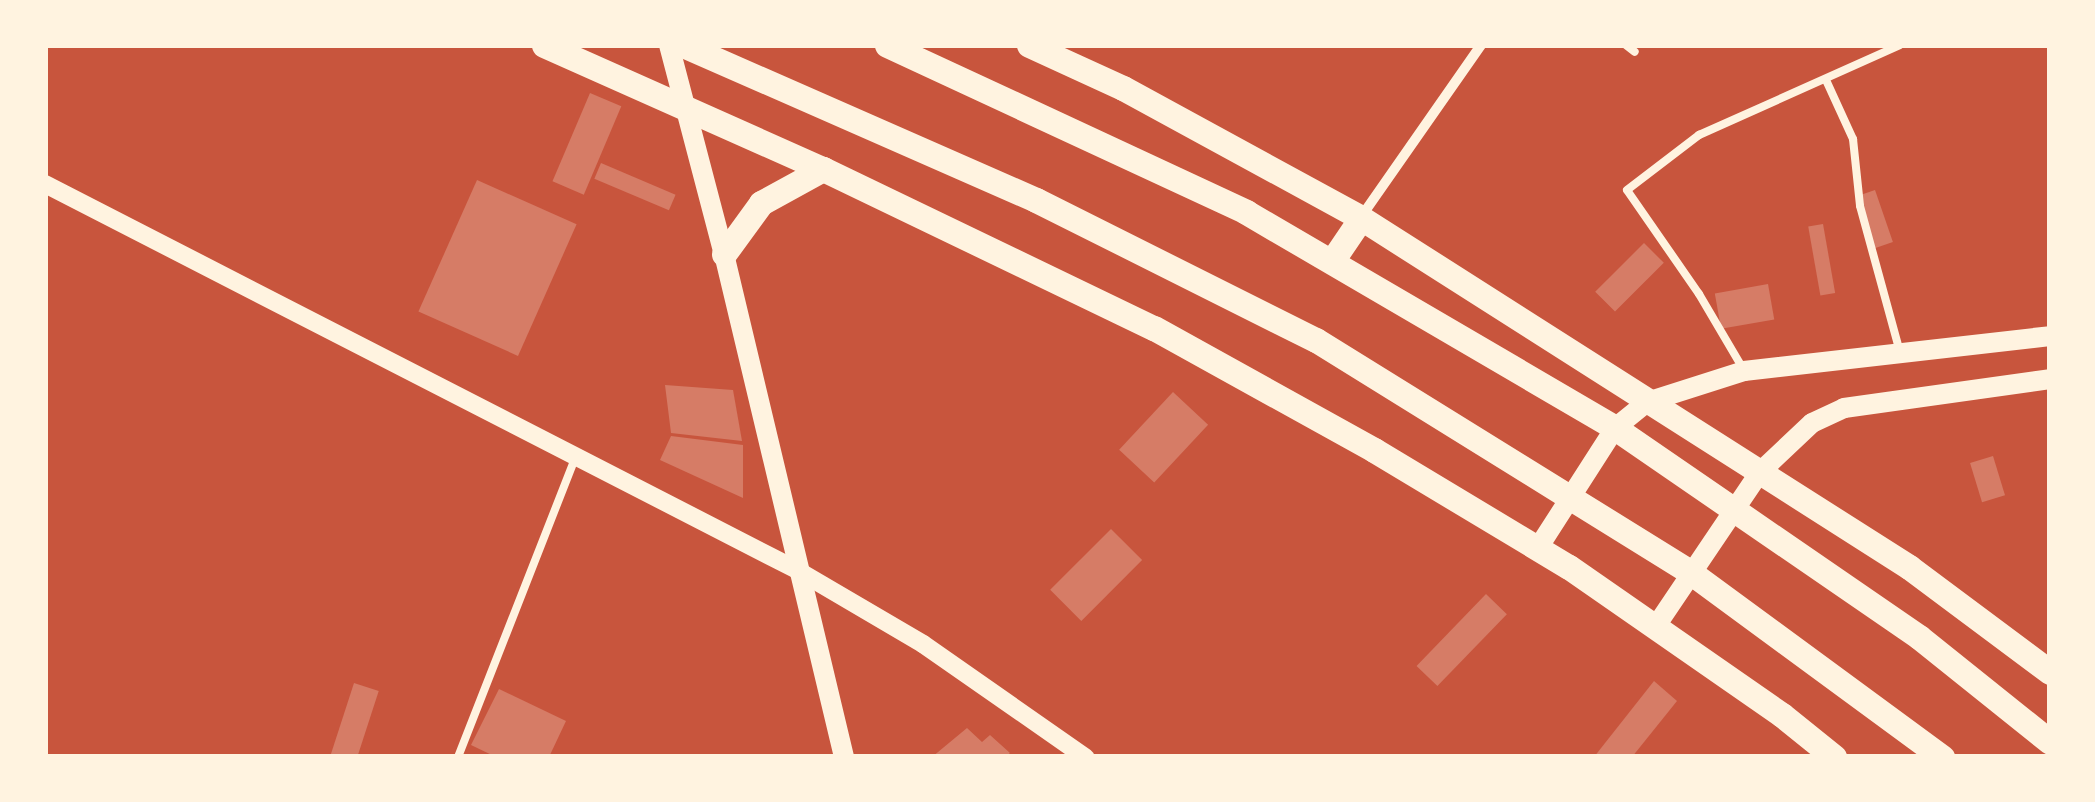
<!DOCTYPE html>
<html>
<head>
<meta charset="utf-8">
<style>
	body { margin:0 }
	#map { position:relative; width:2095px; height:802px; overflow:hidden; background:#c8553d; font-family:Helvetica,sans-serif }
	div>[style] { position:absolute }
	[style*='--x'] { left:calc(var(--x)*1px); top:calc(var(--y)*1px); width:calc(var(--w)*1px); rotate:calc(var(--a)*1deg) }
	.building>* { inset:0; background:#d67c66; transform-origin:0 0 }
	.service>* { height:8px; margin:-4px; padding:0 4px; transform-origin:4px; border-radius:4px; background:#fff3e0 }
	.minor>* { height:10px; margin:-5px; padding:0 5px; transform-origin:5px; border-radius:5px; background:#fff3e0 }
	.tertiary>* { height:18px; margin:-9px; padding:0 9px; transform-origin:9px; border-radius:9px; background:#fff3e0 }
	.secondary>* { height:20px; margin:-10px; padding:0 10px; transform-origin:10px; border-radius:10px; background:#fff3e0 }
	.primary>* { height:25px; margin:-12.5px; padding:0 12.5px; transform-origin:12.5px; border-radius:12.5px; background:#fff3e0 }
	span { translate:-50% -50%; white-space:nowrap; text-align:center; line-height:1.15; -webkit-text-stroke:9px #fff3e0; paint-order:stroke }
	.frame { position:absolute; inset:0; border:48px solid #fff3e0; pointer-events:none }
</style>
</head>
<body>
<div id="map">
	<div class="building">
		<div style="left:590px;top:93px;width:34px;height:96px;rotate:23deg"></div>
		<div style="left:601px;top:163px;width:81px;height:17px;rotate:23deg"></div>
		<div style="left:477px;top:180px;width:109px;height:144px;rotate:24deg"></div>
		<div style="left:1875px;top:190px;width:55px;height:20px;rotate:71deg"></div>
		<div style="left:1823px;top:224px;width:70px;height:15px;rotate:80deg"></div>
		<div style="left:1644px;top:243px;width:28px;height:69px;rotate:45deg"></div>
		<div style="left:1768px;top:284px;width:36px;height:54px;rotate:80deg"></div>
		<div style="clip-path:polygon(665px 385px,733px 390px,742px 441px,671px 433px)"></div>
		<div style="left:1173px;top:392px;width:48px;height:79px;rotate:43deg"></div>
		<div style="clip-path:polygon(671px 436px,743px 445px,743px 498px,660px 460px)"></div>
		<div style="left:1993px;top:456px;width:41px;height:24px;rotate:73deg"></div>
		<div style="left:1111px;top:529px;width:44px;height:86px;rotate:45deg"></div>
		<div style="left:1486px;top:594px;width:29px;height:100px;rotate:44deg"></div>
		<div style="clip-path:polygon(1654px 681px,1677px 701px,1632px 757px,1594px 757px)"></div>
		<div style="left:354px;top:683px;width:26px;height:78px;rotate:18deg"></div>
		<div style="clip-path:polygon(499px 689px,566px 721px,549px 757px,496px 757px,471px 745px)"></div>
		<div style="clip-path:polygon(967px 728px,982px 742px,990px 735px,1010px 753px,1005px 757px,932px 757px)"></div>
	</div>
	<div class="service">
		<div style="--x:1626;--y:45;--w:11;--a:38"></div>
		<div style="--x:1826;--y:80;--w:65;--a:65.4"></div>
		<div style="--x:1853;--y:139;--w:67;--a:84"></div>
		<div style="--x:1860;--y:206;--w:148;--a:74.7"></div>
		<div style="--x:1742;--y:367;--w:85;--a:-120.5"></div>
		<div style="--x:1699;--y:294;--w:126;--a:-124.7"></div>
		<div style="--x:1627;--y:190;--w:91;--a:-37.4"></div>
		<div style="--x:1699;--y:135;--w:220;--a:-24.1"></div>
		<div style="--x:458;--y:757;--w:320;--a:-68.6"></div>
	</div>
	<div class="minor">
		<div style="--x:1361;--y:217;--w:210;--a:-55.1"></div>
	</div>
	<div class="tertiary">
		<div style="--x:45;--y:184;--w:845;--a:27.17"></div>
		<div style="--x:797;--y:570;--w:146;--a:30.4"></div>
		<div style="--x:923;--y:644;--w:198;--a:34.9"></div>
	</div>
	<div class="secondary">
		<div style="--x:669;--y:45;--w:216;--a:75.3"></div>
		<div style="--x:724;--y:254;--w:517;--a:76.58"></div>
		<div style="--x:1538;--y:548;--w:143;--a:-57.3"></div>
		<div style="--x:1615;--y:428;--w:41;--a:-39.1"></div>
		<div style="--x:1647;--y:402;--w:102;--a:-17.7"></div>
		<div style="--x:1744;--y:371;--w:308;--a:-6.5"></div>
		<div style="--x:1656;--y:626;--w:186;--a:-56"></div>
		<div style="--x:1760;--y:472;--w:71;--a:-43.3"></div>
		<div style="--x:1812;--y:423;--w:35;--a:-25"></div>
		<div style="--x:1844;--y:408;--w:208;--a:-8"></div>
	</div>
	<div class="primary">
		<div style="--x:544;--y:45;--w:305;--a:24"></div>
		<div style="--x:823;--y:169;--w:367;--a:25.7"></div>
		<div style="--x:1154;--y:328;--w:252;--a:29"></div>
		<div style="--x:1374;--y:450;--w:227;--a:31"></div>
		<div style="--x:1569;--y:567;--w:259;--a:34.8"></div>
		<div style="--x:1782;--y:715;--w:67;--a:38.9"></div>
		<div style="--x:683;--y:45;--w:386;--a:23.7"></div>
		<div style="--x:1036;--y:200;--w:313;--a:26.6"></div>
		<div style="--x:1316;--y:340;--w:440;--a:31.8"></div>
		<div style="--x:1690;--y:572;--w:313;--a:36.3"></div>
		<div style="--x:887;--y:45;--w:396;--a:24.9"></div>
		<div style="--x:1246;--y:212;--w:428;--a:30.3"></div>
		<div style="--x:1615;--y:428;--w:369;--a:34.5"></div>
		<div style="--x:1919;--y:637;--w:168;--a:38.7"></div>
		<div style="--x:1029;--y:45;--w:103;--a:24.6"></div>
		<div style="--x:1123;--y:88;--w:271;--a:28.6"></div>
		<div style="--x:1361;--y:218;--w:650;--a:32.49"></div>
		<div style="--x:1909;--y:567;--w:176;--a:36.7"></div>
		<div style="--x:724;--y:254;--w:63;--a:-54"></div>
		<div style="--x:761;--y:203;--w:71;--a:-28.7"></div>
		<div style="--x:1332;--y:261;--w:52;--a:-56"></div>
	</div>
	<div class="frame"></div>
</div>
</body>
</html>
